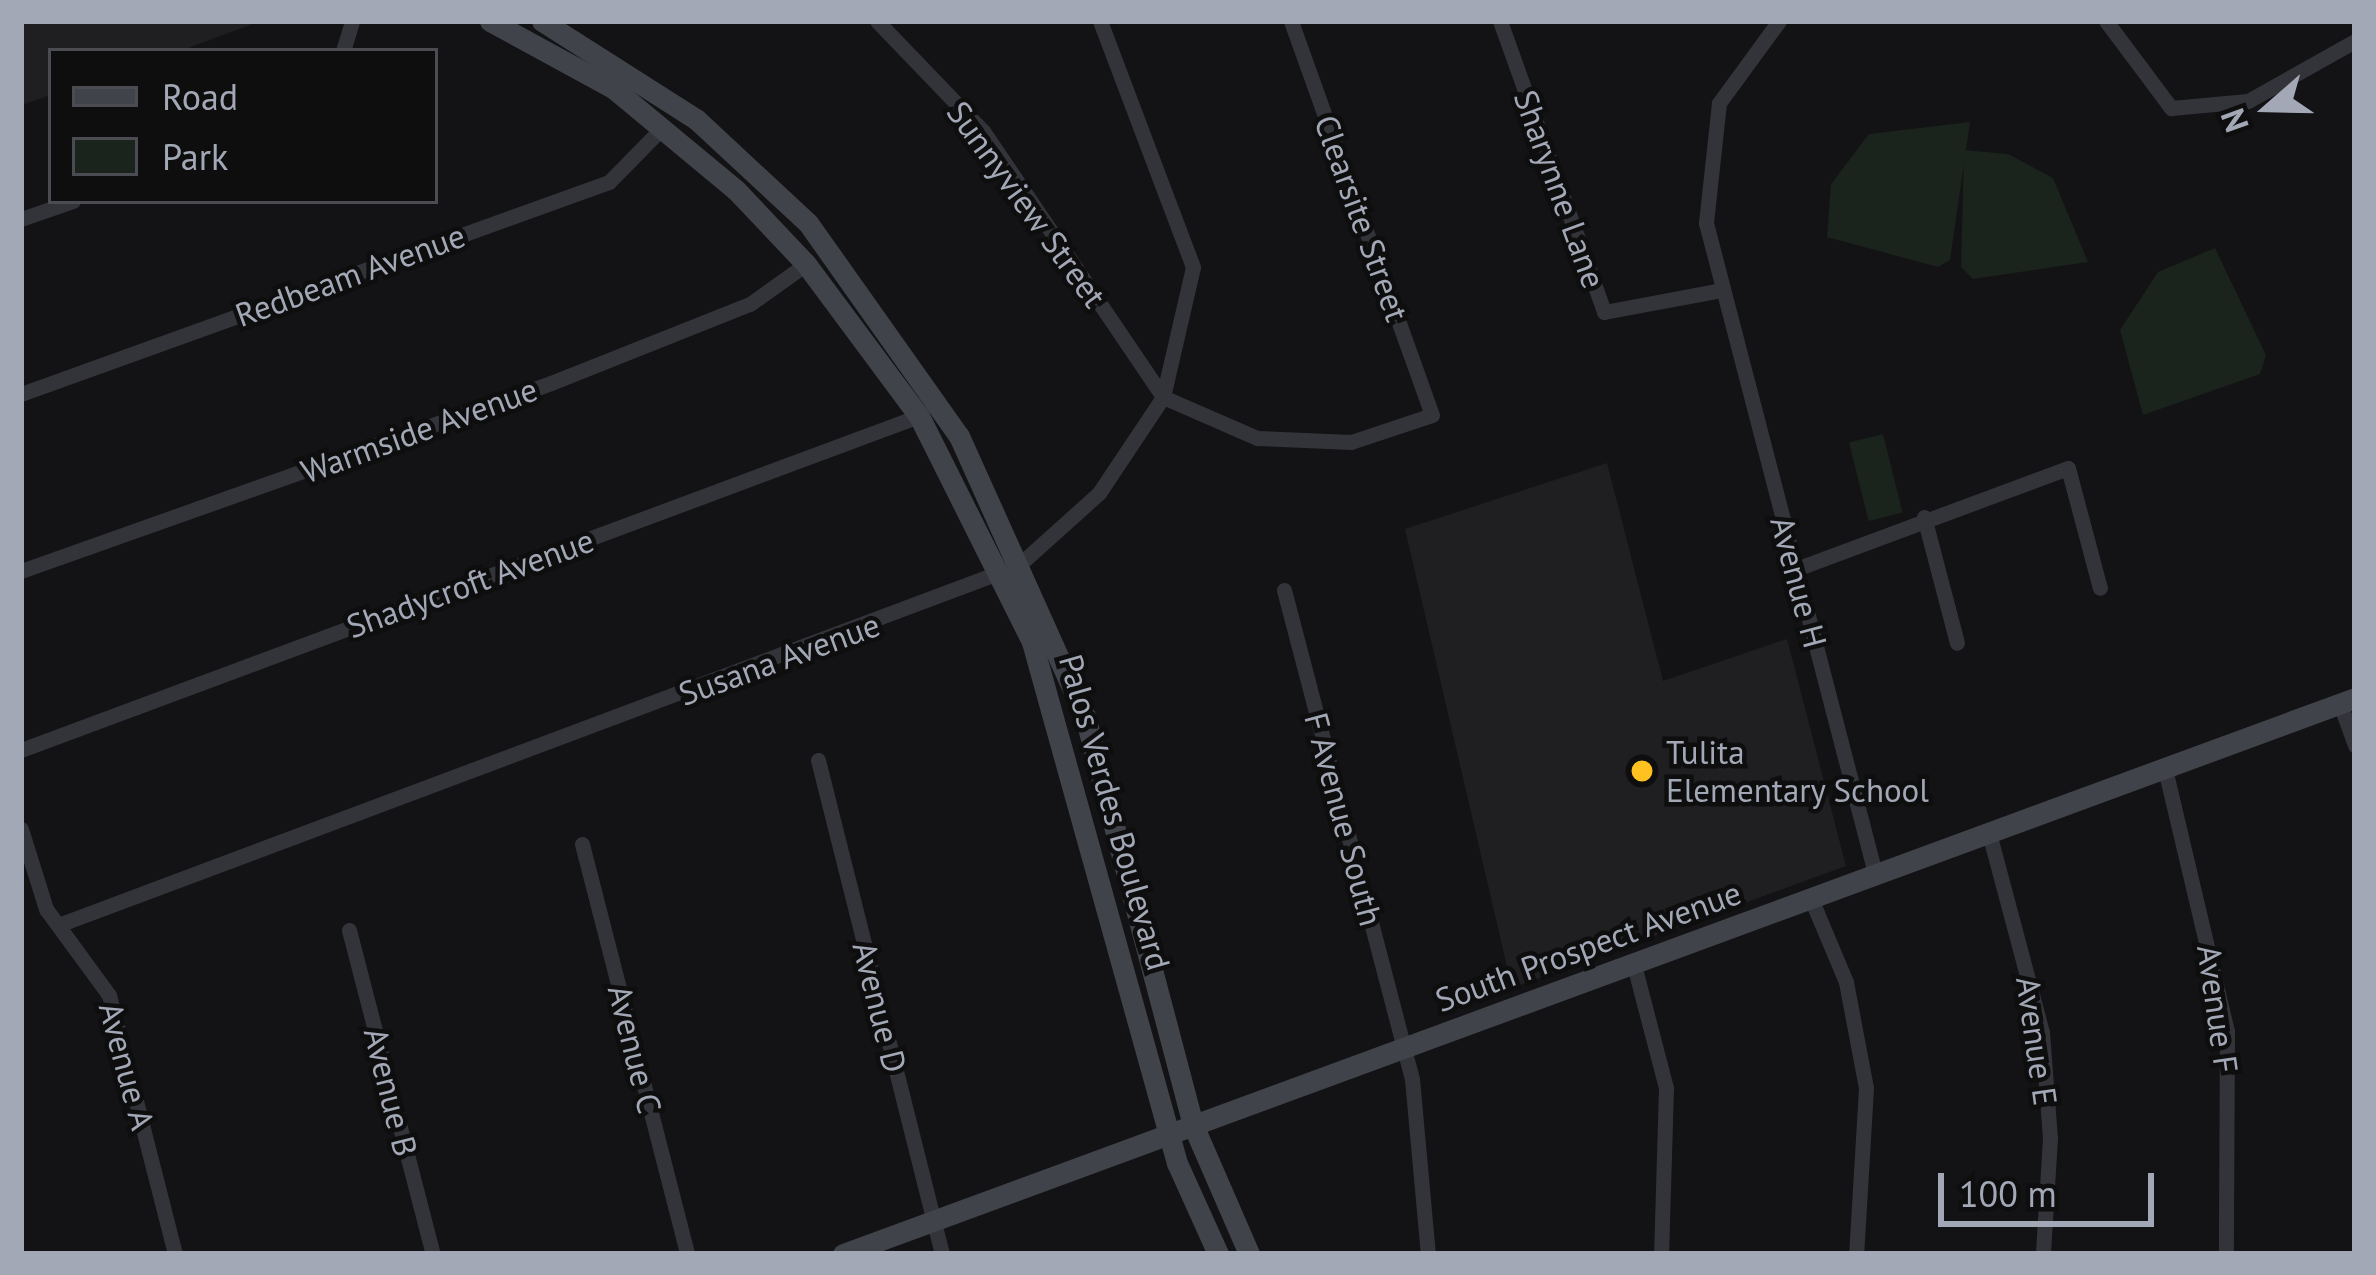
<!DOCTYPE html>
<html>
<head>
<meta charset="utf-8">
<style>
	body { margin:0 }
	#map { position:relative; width:2376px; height:1275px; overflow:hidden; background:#131315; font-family:"PT Sans",sans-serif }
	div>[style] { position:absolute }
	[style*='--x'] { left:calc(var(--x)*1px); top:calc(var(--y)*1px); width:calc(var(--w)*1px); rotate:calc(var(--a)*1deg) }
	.built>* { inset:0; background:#1f1f22 }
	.green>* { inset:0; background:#1a231c; transform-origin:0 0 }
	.minor>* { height:15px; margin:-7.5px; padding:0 7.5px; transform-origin:7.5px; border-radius:7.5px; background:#33343a }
	.secondary>* { height:21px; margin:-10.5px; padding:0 10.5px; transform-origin:10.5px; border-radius:10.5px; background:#41434a }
	.dots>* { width:33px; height:33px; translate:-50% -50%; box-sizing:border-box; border:6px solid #0e0e0f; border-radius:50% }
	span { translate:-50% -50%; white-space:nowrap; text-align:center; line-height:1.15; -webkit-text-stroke:9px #0e0e0f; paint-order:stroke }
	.street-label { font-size:33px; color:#a3a8b6 }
	.poi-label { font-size:33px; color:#a3a8b6 }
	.left { translate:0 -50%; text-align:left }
	.frame { position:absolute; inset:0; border:24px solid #a3a8b6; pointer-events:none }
	.legend { position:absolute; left:48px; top:48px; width:390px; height:156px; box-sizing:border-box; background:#0e0e0f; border:3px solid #4a4c52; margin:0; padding:15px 21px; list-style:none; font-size:36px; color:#a3a8b6 }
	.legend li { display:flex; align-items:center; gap:24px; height:60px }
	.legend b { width:60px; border:3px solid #4a4c52 }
	.north { position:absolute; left:2208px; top:48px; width:120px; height:120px; -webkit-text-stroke:9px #0e0e0f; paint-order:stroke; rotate:250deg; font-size:33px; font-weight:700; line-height:48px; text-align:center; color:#a3a8b6 }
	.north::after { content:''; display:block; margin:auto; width:42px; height:54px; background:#a3a8b6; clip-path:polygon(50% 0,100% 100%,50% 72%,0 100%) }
	.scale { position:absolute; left:1938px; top:1173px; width:216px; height:54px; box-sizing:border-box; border:6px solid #a3a8b6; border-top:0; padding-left:15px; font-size:36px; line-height:42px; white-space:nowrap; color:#a3a8b6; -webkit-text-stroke:9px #0e0e0f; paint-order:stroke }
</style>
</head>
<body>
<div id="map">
	<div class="built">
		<div style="clip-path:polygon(21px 21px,261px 21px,180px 51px,51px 51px,51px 95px,21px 105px)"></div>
		<div style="clip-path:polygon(1607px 463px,1663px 681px,1787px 639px,1846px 866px,1512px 988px,1405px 529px)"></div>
	</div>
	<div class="green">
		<div style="clip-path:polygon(1970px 122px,1950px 260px,1938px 267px,1827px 237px,1831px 184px,1869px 134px)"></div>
		<div style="clip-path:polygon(1964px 150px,2008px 154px,2053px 178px,2088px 262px,1973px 279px,1961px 267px)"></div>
		<div style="clip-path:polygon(2215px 248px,2266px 355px,2260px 374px,2143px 415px,2120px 330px,2158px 272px)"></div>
		<div style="left:1883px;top:434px;width:81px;height:35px;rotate:76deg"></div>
	</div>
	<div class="minor">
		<div style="--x:877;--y:21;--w:153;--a:46.1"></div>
		<div style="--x:983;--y:131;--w:321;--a:55.9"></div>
		<div style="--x:1163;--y:397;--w:103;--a:23.6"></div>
		<div style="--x:1257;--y:438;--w:94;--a:2.4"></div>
		<div style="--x:1351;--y:442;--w:85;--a:-18.4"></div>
		<div style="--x:1432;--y:415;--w:418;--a:-109.7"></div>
		<div style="--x:1500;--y:21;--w:309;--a:70.3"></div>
		<div style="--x:1604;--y:312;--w:119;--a:-10.6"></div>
		<div style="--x:1779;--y:21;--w:102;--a:126.2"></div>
		<div style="--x:1719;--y:103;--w:121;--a:96.2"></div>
		<div style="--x:1706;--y:223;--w:672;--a:75.43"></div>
		<div style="--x:2106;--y:21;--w:109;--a:53.2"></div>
		<div style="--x:2171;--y:108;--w:77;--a:-5.2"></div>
		<div style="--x:2248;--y:101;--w:123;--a:-29.3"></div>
		<div style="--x:343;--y:51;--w:31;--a:-73"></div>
		<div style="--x:21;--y:219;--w:55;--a:-19.1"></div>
		<div style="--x:21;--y:394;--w:625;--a:-19.83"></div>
		<div style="--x:609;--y:182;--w:76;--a:-45.5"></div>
		<div style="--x:1924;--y:517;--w:130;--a:75.3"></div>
		<div style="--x:1796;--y:569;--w:290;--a:-20.4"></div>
		<div style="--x:2068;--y:468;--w:124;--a:75.1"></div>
		<div style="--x:21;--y:571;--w:562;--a:-19.53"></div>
		<div style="--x:551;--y:383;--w:214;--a:-21.7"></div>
		<div style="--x:750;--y:304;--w:69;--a:-35.5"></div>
		<div style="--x:1284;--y:590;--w:505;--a:75.33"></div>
		<div style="--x:1412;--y:1079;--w:176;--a:84.8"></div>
		<div style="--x:2340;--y:704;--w:44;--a:69.9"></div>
		<div style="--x:21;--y:750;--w:958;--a:-20.4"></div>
		<div style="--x:818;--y:760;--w:509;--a:75.91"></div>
		<div style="--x:2165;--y:769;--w:269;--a:76.7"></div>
		<div style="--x:2227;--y:1031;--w:223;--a:90.3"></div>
		<div style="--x:21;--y:829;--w:84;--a:72.6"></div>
		<div style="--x:46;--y:909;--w:107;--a:53.8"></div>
		<div style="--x:109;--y:995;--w:267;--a:75.7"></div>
		<div style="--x:1989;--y:833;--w:206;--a:75.1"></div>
		<div style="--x:2042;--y:1032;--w:106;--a:85.7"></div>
		<div style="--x:2050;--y:1138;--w:116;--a:93.5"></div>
		<div style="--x:582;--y:844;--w:423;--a:75.6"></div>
		<div style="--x:1812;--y:901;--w:88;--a:67.2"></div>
		<div style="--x:1846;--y:982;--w:108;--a:79.3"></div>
		<div style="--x:1866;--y:1088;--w:166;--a:93.4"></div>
		<div style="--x:61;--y:924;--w:1023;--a:-20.54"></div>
		<div style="--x:1019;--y:565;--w:108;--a:-42"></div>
		<div style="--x:1099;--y:493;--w:115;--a:-56.3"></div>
		<div style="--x:1163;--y:397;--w:133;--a:-77"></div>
		<div style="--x:1193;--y:267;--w:263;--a:-110.7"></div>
		<div style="--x:349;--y:930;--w:335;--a:75.5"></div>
		<div style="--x:1634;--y:965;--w:127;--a:75.4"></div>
		<div style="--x:1666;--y:1088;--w:166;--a:91.7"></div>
	</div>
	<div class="secondary">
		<div style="--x:490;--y:21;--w:140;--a:28.6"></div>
		<div style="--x:613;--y:88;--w:160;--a:39.7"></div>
		<div style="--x:736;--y:190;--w:102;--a:46.6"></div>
		<div style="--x:806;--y:264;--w:189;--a:53.4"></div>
		<div style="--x:919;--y:416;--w:253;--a:63.4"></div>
		<div style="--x:1032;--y:642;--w:541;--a:74.45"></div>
		<div style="--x:1177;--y:1163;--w:100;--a:65.7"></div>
		<div style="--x:542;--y:21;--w:183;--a:32.5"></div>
		<div style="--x:696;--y:119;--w:153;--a:42.9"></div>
		<div style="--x:808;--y:223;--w:261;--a:54.7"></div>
		<div style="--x:959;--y:436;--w:307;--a:65.8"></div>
		<div style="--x:1085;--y:716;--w:423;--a:75.2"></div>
		<div style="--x:1193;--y:1125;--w:141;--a:66.5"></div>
		<div style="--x:843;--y:1254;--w:1611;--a:-20.19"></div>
	</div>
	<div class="dots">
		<div style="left:1642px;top:771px;background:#ffc120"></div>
	</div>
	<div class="street-label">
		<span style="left:1560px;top:189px;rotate:70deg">Sharynne Lane</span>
		<span style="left:1027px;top:204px;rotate:54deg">Sunnyview Street</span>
		<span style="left:1362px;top:218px;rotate:70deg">Clearsite Street</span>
		<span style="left:350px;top:275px;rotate:-20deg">Redbeam Avenue</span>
		<span style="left:419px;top:430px;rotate:-20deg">Warmside Avenue</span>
		<span style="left:1799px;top:582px;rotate:75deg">Avenue H</span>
		<span style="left:470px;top:583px;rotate:-20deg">Shadycroft Avenue</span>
		<span style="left:779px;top:659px;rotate:-20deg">Susana Avenue</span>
		<span style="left:1115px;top:812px;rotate:74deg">Palos Verdes Boulevard</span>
		<span style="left:1344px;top:819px;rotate:75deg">F Avenue South</span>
		<span style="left:1588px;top:946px;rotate:-20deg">South Prospect Avenue</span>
		<span style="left:880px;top:1007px;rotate:76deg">Avenue D</span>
		<span style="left:2218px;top:1009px;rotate:82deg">Avenue F</span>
		<span style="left:2037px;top:1041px;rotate:82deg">Avenue E</span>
		<span style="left:635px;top:1049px;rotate:76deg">Avenue C</span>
		<span style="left:127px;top:1066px;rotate:75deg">Avenue A</span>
		<span style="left:391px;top:1092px;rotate:76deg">Avenue B</span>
	</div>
	<div class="poi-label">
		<span class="left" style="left:1666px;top:771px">Tulita<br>Elementary School</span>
	</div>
	<div class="frame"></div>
	<ul class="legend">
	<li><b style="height:15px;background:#41434a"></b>Road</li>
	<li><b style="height:33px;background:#1a231c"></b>Park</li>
	</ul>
	<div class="north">N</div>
	<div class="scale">100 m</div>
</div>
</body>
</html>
